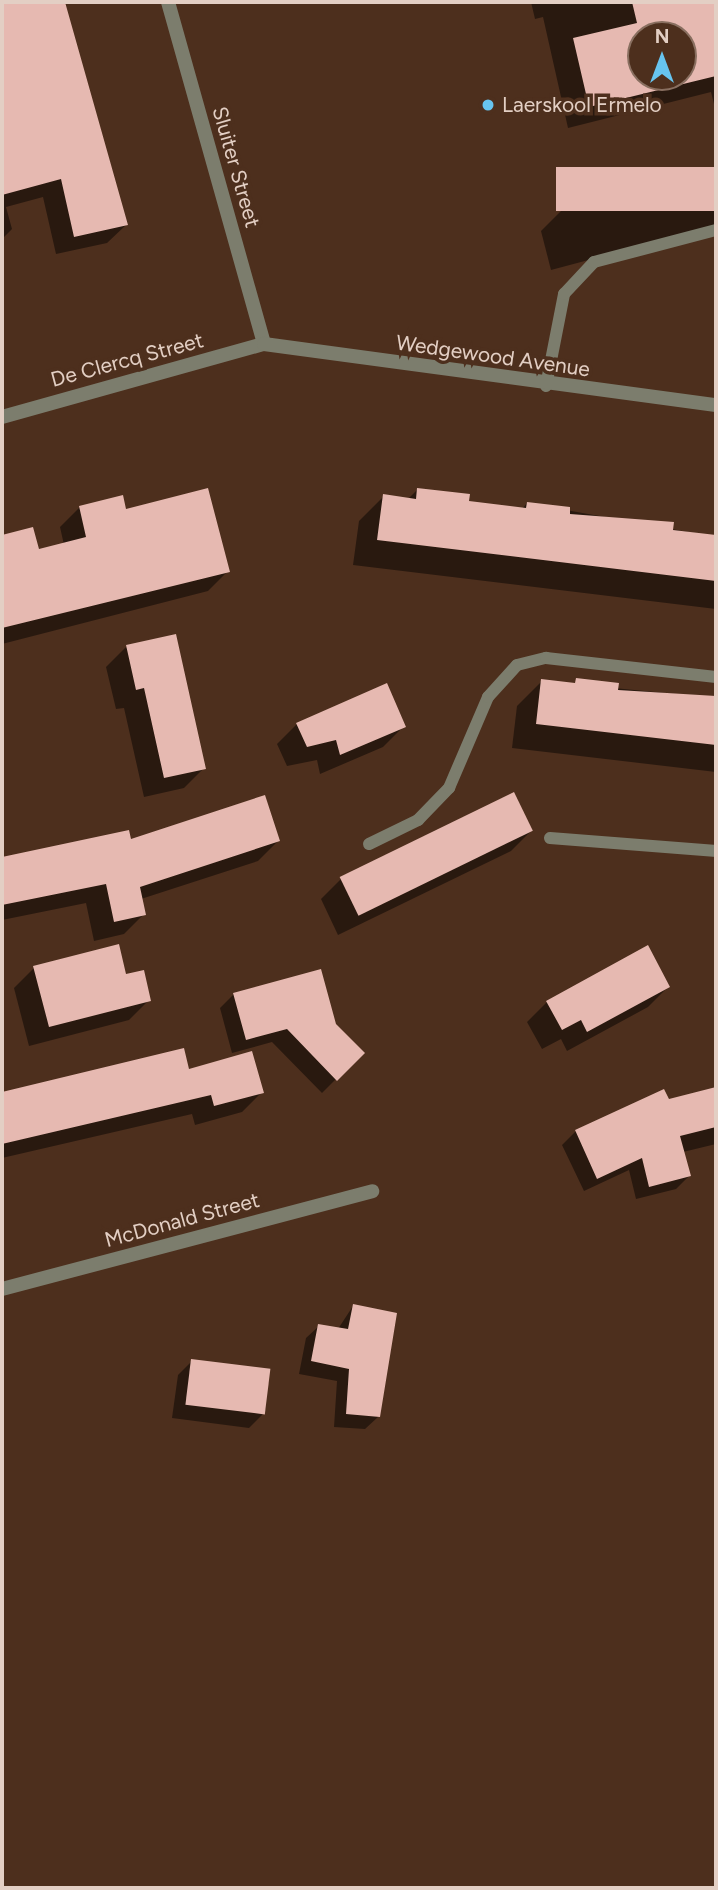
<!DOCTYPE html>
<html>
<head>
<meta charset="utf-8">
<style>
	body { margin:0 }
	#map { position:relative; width:718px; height:1890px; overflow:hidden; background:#4d2f1d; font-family:Figtree,sans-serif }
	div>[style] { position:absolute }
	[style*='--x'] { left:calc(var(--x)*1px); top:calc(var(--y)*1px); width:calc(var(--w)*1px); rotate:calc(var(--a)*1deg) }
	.shadow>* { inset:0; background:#0007 }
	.building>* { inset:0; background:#e6b9b1; transform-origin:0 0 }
	.lane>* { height:12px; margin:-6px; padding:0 6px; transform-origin:6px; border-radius:6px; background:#7c7d6d }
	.street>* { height:14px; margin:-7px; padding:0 7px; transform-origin:7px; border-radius:7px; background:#7c7d6d }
	.dots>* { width:19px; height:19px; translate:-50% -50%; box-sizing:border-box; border:4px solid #4d2f1d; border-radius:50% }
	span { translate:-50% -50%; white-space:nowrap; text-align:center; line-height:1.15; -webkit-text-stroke:7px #4d2f1d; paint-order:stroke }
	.poi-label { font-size:21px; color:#e3cfc4 }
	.left { translate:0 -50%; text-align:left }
	.street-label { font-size:21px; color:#e3cfc4 }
	.frame { position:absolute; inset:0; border:4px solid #e3cfc4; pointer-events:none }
	.north { position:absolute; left:627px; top:21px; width:70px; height:70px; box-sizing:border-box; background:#4d2f1d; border:2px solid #896f60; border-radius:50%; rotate:0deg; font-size:19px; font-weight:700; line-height:28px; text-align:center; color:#e3cfc4 }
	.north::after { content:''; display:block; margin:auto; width:24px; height:32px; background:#67c4ef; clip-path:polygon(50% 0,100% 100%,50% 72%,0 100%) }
</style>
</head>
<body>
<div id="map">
	<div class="shadow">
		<div style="clip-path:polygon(64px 2px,126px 225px,107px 243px,56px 254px,43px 197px,6px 207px,12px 229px,2px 239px,2px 3px)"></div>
		<div style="clip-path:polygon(evenodd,531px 2px,716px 2px,716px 112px,711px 92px,568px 128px,543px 17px,535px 19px,531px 2px,641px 35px,683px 35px,683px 77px,641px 77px,641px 35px)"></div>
		<div style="clip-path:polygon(716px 169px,716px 226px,551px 270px,541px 231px,562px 210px)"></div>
		<div style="clip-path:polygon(417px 490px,467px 503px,522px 509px,527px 503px,716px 537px,716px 609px,353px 565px,359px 521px,384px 496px,408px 499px)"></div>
		<div style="clip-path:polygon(80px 507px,125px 511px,228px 571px,208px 591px,2px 644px,2px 537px,32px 529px,38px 552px,64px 545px,60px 527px)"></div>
		<div style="clip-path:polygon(126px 647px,204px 768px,184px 788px,144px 797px,124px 708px,116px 709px,106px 667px)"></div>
		<div style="clip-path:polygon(542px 681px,716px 698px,716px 772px,512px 748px,517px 706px)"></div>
		<div style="clip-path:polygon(297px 724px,403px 727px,383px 747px,320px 774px,317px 760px,287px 766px,277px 744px)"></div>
		<div style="clip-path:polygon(531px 831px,511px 851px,338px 935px,321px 899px,341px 879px)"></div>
		<div style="clip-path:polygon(127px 832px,129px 841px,278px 841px,258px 861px,141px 899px,144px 914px,124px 934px,94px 941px,86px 903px,2px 920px,2px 858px)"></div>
		<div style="clip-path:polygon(34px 968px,149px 1000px,129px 1020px,29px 1046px,14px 988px)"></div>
		<div style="clip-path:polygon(668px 987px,648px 1007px,567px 1051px,561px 1039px,542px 1049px,527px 1022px,547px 1002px)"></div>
		<div style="clip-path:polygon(234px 994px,334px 1025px,362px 1053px,322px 1093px,272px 1042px,232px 1053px,220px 1008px)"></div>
		<div style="clip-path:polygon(182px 1050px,187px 1071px,262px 1092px,242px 1112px,195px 1125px,192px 1114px,2px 1158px,2px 1096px)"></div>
		<div style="clip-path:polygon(716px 1089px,716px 1144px,683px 1152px,689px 1176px,676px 1189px,636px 1199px,629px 1170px,584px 1191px,562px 1145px,576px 1131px)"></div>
		<div style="clip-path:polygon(353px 1306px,378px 1417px,365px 1429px,334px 1427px,337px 1381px,299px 1374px,306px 1338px,319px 1326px,338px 1329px)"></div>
		<div style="clip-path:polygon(192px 1361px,263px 1414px,249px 1428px,172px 1418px,178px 1375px)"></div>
	</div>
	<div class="building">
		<div style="clip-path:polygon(2px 2px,65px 2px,128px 225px,74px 237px,61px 179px,2px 195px)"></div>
		<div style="clip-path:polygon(evenodd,632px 2px,716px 2px,716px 76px,589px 107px,573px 38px,637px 23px,632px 2px,641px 35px,683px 35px,683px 77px,641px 77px,641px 35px)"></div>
		<div style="left:716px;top:167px;width:44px;height:160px;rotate:90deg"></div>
		<div style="clip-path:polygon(208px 488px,230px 572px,2px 628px,2px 535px,33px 527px,39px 549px,86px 537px,79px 506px,123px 495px,126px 509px)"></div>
		<div style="clip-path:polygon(417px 488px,470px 494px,469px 501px,526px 508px,527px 502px,570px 507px,570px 514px,674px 522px,673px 530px,716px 535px,716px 581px,377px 540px,383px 494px,416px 499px)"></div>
		<div style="clip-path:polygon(176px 634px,206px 769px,164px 778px,144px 688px,136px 690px,126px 645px)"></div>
		<div style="clip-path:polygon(576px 678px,619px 683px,618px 690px,716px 696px,716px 745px,536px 724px,541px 679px,575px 683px)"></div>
		<div style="clip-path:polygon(387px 683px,406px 727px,340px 755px,336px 740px,307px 747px,296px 723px)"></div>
		<div style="left:514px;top:792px;width:43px;height:194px;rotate:64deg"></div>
		<div style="clip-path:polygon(265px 795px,280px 841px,140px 887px,146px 915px,114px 922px,106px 884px,2px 905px,2px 857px,129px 830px,131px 839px)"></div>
		<div style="clip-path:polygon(119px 944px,126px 974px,144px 970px,151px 1001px,49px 1027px,33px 966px)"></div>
		<div style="clip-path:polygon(648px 945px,670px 987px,587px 1032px,581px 1020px,562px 1030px,546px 1001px)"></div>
		<div style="clip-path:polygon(321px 969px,336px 1024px,365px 1053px,337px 1081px,287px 1029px,246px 1040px,233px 993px)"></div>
		<div style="clip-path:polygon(184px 1048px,189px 1069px,252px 1051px,264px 1093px,214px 1106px,211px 1095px,2px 1144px,2px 1092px)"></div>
		<div style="clip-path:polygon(716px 1087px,716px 1127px,680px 1136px,691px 1176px,649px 1187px,642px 1158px,597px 1179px,575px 1130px,664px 1089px,669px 1099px)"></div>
		<div style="clip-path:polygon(353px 1304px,397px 1313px,380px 1417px,346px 1414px,349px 1369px,311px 1361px,318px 1324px,348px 1329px)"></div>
		<div style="left:191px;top:1359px;width:80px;height:46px;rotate:7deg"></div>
	</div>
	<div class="lane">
		<div style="--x:546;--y:386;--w:94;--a:-78.9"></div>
		<div style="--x:564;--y:294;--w:44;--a:-46.8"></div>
		<div style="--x:594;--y:262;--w:126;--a:-14.7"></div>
		<div style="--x:550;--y:838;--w:167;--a:4.5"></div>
		<div style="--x:369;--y:844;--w:55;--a:-26.1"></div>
		<div style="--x:418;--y:820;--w:45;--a:-45.9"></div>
		<div style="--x:449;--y:788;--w:99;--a:-66.8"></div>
		<div style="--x:488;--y:697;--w:43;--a:-47.8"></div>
		<div style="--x:517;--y:665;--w:30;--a:-14"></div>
		<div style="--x:546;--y:658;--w:171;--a:6.4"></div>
	</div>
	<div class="street">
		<div style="--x:168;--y:2;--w:355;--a:74.3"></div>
		<div style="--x:2;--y:417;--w:272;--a:-15.6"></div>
		<div style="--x:264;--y:344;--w:456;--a:7.7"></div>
		<div style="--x:2;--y:1289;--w:383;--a:-14.8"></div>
	</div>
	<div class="dots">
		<div style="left:488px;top:105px;background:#67c4ef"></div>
	</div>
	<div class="poi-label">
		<span class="left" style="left:502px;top:105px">Laerskool Ermelo</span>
	</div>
	<div class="street-label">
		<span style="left:236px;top:167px;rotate:74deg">Sluiter Street</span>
		<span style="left:493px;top:356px;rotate:8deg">Wedgewood Avenue</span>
		<span style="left:127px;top:360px;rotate:-15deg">De Clercq Street</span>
		<span style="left:182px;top:1220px;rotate:-15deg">McDonald Street</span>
	</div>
	<div class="frame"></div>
	<div class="north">N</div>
</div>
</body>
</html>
